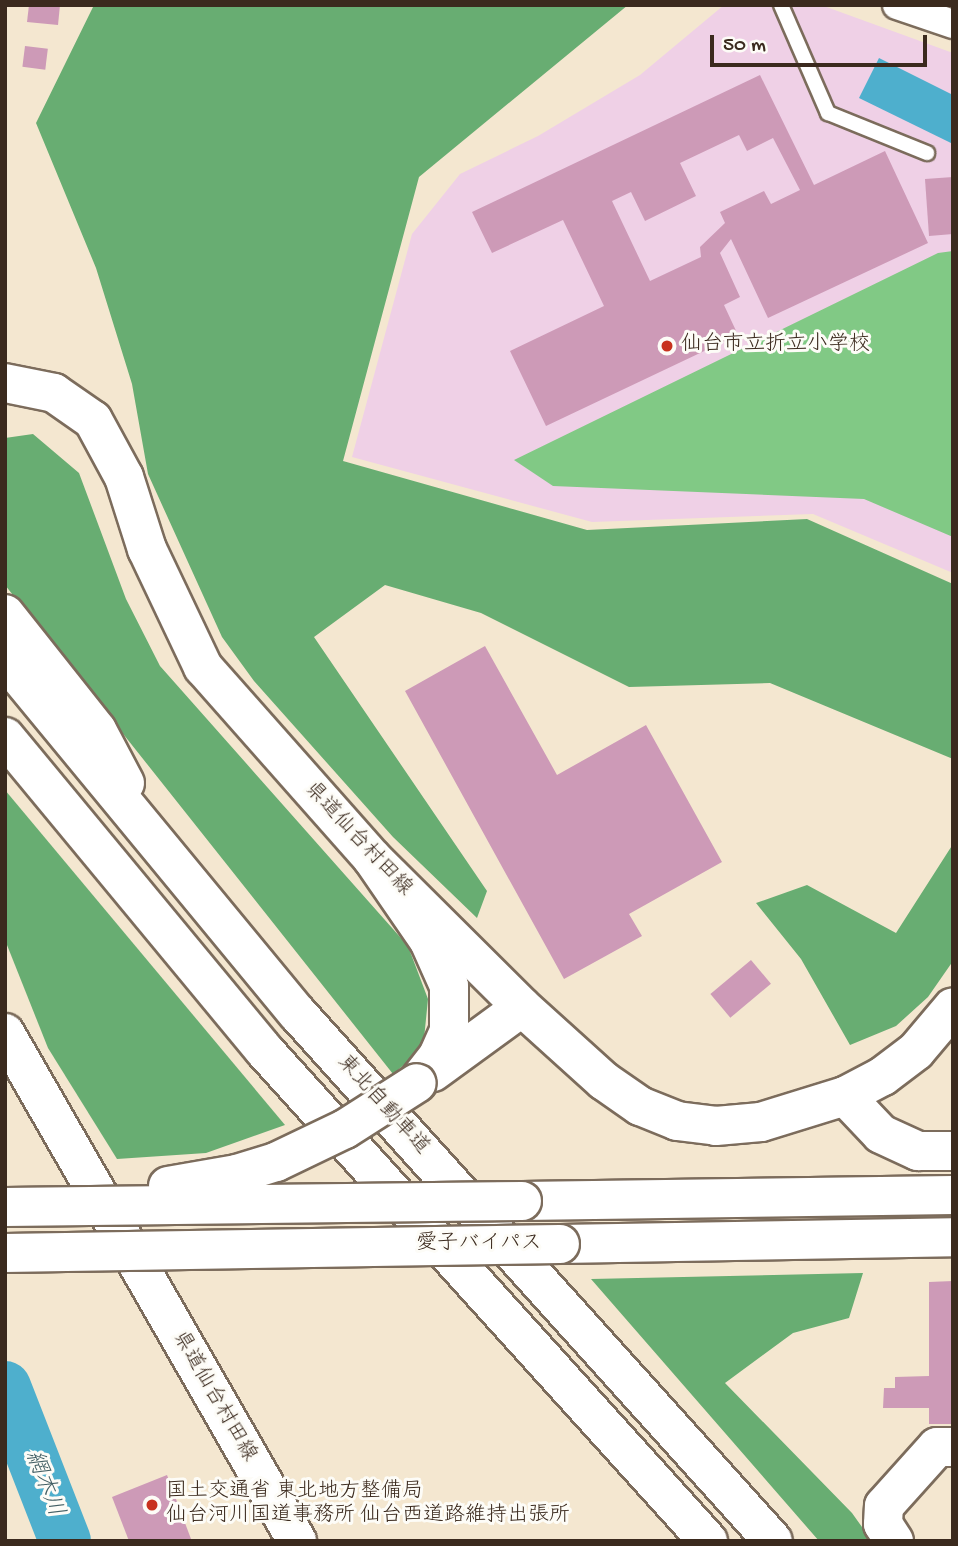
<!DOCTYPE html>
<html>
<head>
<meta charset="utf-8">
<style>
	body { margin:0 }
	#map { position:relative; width:958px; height:1546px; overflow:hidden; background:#f4e7d0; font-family:"Gochi Hand","Klee One",sans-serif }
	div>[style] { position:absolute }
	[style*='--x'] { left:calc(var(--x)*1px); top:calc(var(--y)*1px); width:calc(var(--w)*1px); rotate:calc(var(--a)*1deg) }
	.built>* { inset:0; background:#efd0e6 }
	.green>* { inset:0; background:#81c985 }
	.forest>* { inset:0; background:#68ad72 }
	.water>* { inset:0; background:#4eafcd }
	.river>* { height:52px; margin:-26px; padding:0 26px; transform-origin:26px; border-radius:26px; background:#4eafcd }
	.building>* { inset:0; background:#cd9ab7; transform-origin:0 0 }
	.roads { filter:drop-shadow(2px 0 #7c6c5c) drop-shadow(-2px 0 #7c6c5c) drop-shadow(0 2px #7c6c5c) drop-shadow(0 -2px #7c6c5c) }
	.lane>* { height:14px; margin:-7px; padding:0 7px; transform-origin:7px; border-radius:7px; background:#fff }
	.street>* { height:28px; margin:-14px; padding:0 14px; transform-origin:14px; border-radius:14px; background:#fff }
	.secondary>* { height:38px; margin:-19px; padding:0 19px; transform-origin:19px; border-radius:19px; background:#fff }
	.primary>* { height:38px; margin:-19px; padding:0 19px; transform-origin:19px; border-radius:19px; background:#fff }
	.highway>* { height:38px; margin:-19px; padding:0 19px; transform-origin:19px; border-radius:19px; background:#fff }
	.bridges { filter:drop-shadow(2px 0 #7c6c5c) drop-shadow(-2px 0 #7c6c5c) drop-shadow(0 2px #7c6c5c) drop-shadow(0 -2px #7c6c5c) }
	.highway-bridge>* { height:38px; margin:-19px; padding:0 19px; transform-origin:19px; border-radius:19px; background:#fff }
	.dots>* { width:19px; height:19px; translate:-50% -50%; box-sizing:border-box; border:4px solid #fdfcf7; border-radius:50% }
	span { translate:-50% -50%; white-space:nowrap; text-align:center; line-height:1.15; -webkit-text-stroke:6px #fdfcf7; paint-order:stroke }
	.poi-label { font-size:21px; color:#3b2a1e }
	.left { translate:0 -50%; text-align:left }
	.street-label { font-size:21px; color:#3b2a1e }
	.water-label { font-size:23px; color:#435f64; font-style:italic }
	.frame { position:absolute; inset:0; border:7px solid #3b2a1e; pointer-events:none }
	.scale { position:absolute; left:710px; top:35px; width:217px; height:32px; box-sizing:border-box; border:4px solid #3b2a1e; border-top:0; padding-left:9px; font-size:21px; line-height:24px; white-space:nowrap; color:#3b2a1e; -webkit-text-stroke:5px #fdfcf7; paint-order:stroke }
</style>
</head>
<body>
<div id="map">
	<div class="built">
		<div style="clip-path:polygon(724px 5px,821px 5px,953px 53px,953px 573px,813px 514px,592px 522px,352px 457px,412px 234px,460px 174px,538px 136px,640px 75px)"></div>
	</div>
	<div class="green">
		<div style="clip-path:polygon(953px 251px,953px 537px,864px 499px,553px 486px,514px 460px,938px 253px)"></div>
	</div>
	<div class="forest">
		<div style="clip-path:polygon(94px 5px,628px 5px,419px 177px,343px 461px,587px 530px,807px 519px,953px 584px,953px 759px,770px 683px,629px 687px,481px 613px,385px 585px,314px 637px,487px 891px,477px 918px,393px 837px,254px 681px,222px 637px,148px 474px,132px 384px,96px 268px,36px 123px)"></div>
		<div style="clip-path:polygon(33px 434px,79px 473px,126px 599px,160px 666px,408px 946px,428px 999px,423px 1049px,393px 1074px,5px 585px,5px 438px)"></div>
		<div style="clip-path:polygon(5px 790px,285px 1125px,206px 1153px,117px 1159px,48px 1048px,5px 940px)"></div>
		<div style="clip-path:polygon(953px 844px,953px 961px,928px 997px,896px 1026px,850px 1045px,801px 959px,756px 903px,807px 885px,896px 933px)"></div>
		<div style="clip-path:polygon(863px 1273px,849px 1318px,793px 1333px,725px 1383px,852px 1513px,872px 1541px,819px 1541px,591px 1279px)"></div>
	</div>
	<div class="water">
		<div style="clip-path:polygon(879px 58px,953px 95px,953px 144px,859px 98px)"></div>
	</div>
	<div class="river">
		<div style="--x:5;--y:1387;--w:165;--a:68.7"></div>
	</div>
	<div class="building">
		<div style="clip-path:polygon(29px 5px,60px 5px,58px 25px,27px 22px)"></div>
		<div style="left:25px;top:46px;width:23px;height:21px;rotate:7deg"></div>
		<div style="clip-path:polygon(evenodd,760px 75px,814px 185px,885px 151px,928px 243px,768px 318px,731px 239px,720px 253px,740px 297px,724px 305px,738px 335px,546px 426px,510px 351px,604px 306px,563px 220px,492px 253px,472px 212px,760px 75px,739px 135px,747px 151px,773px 138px,800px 190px,771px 204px,764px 191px,720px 212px,725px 223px,700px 247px,701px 257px,650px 281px,612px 201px,631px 192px,645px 221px,696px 196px,680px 163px,739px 135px)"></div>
		<div style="clip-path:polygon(953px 177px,953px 234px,929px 236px,925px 179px)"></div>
		<div style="clip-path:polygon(485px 646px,557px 775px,646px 725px,722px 862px,629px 914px,642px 936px,564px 979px,405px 691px)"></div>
		<div style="left:751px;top:960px;width:31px;height:53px;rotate:50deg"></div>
		<div style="clip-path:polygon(953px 1281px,953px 1424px,929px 1424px,929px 1408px,883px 1408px,884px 1388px,895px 1388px,895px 1377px,929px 1376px,929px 1282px)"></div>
		<div style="clip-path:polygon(167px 1475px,191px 1539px,129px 1541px,112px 1497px)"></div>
	</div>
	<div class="roads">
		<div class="lane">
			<div style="--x:781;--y:5;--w:118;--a:66.5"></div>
			<div style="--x:828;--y:113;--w:107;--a:22"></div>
		</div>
		<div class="street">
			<div style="--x:897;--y:5;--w:59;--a:18.7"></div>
		</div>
		<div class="secondary">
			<div style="--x:845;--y:1096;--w:43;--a:-27.8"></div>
			<div style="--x:883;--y:1076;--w:41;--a:-37.1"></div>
			<div style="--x:916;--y:1051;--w:57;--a:-49.9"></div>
			<div style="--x:894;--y:1541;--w:20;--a:-123"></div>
			<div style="--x:883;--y:1524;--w:18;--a:-87"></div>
			<div style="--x:884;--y:1506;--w:79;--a:-48.1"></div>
			<div style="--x:937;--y:1447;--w:16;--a:0"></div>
		</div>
		<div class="primary">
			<div style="--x:5;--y:383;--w:50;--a:11.5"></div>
			<div style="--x:54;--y:393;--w:47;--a:34.7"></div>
			<div style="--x:93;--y:420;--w:65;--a:61.5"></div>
			<div style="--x:124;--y:477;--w:76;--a:72.3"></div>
			<div style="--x:147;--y:549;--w:131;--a:64.6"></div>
			<div style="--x:203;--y:667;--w:255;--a:48.5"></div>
			<div style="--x:372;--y:858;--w:211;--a:44.8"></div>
			<div style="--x:522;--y:1007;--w:110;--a:42.1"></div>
			<div style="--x:604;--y:1081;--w:44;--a:34.8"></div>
			<div style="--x:640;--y:1106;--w:40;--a:22"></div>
			<div style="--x:677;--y:1121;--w:39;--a:7"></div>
			<div style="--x:716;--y:1126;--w:45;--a:-5.1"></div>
			<div style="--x:761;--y:1122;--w:88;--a:-17.2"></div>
			<div style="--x:5;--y:1033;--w:586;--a:60.11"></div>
		</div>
		<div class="highway">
			<div style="--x:5;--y:614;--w:148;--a:51.6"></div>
			<div style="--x:97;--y:730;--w:60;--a:62.2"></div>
			<div style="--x:5;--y:659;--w:460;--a:50.5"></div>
			<div style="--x:298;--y:1014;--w:709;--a:47.97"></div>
			<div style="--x:5;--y:737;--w:406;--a:50.4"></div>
			<div style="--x:264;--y:1050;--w:662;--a:47.88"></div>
			<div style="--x:372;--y:858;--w:101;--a:55.5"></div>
			<div style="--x:429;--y:941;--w:49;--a:66"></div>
			<div style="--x:449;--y:986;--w:45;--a:90"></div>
			<div style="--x:449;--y:1031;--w:27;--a:114"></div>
			<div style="--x:438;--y:1056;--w:34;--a:128"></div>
			<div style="--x:433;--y:1072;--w:110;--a:-36.1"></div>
			<div style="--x:845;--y:1096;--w:52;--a:46.5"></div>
			<div style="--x:881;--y:1134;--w:41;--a:24.7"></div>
			<div style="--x:918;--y:1151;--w:35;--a:0"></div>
			<div style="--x:522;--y:1201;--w:431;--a:-0.8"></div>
			<div style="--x:560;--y:1244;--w:393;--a:-1"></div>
		</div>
	</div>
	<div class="bridges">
		<div class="highway-bridge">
			<div style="--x:168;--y:1186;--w:70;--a:-9.9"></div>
			<div style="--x:237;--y:1174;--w:41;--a:-17.1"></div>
			<div style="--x:276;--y:1162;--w:76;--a:-25.6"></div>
			<div style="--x:345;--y:1129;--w:85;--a:-32.6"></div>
			<div style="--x:5;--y:1207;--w:517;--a:-0.66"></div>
			<div style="--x:5;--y:1253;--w:555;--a:-0.93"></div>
		</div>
	</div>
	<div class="dots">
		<div style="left:667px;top:346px;background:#c8321e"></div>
		<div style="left:152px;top:1505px;background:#c8321e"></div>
	</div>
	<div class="poi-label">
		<span class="left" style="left:681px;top:346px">仙台市立折立小学校</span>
		<span class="left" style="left:166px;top:1505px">国土交通省 東北地方整備局<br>仙台河川国道事務所 仙台西道路維持出張所</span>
	</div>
	<div class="street-label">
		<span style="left:357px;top:840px;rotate:47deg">県道仙台村田線</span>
		<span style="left:382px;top:1106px;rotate:48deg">東北自動車道</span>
		<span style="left:479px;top:1245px">愛子バイパス</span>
		<span style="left:213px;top:1397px;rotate:60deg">県道仙台村田線</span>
	</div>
	<div class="water-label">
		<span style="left:43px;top:1484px;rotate:69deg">網木川</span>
	</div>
	<div class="frame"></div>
	<div class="scale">50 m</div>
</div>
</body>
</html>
